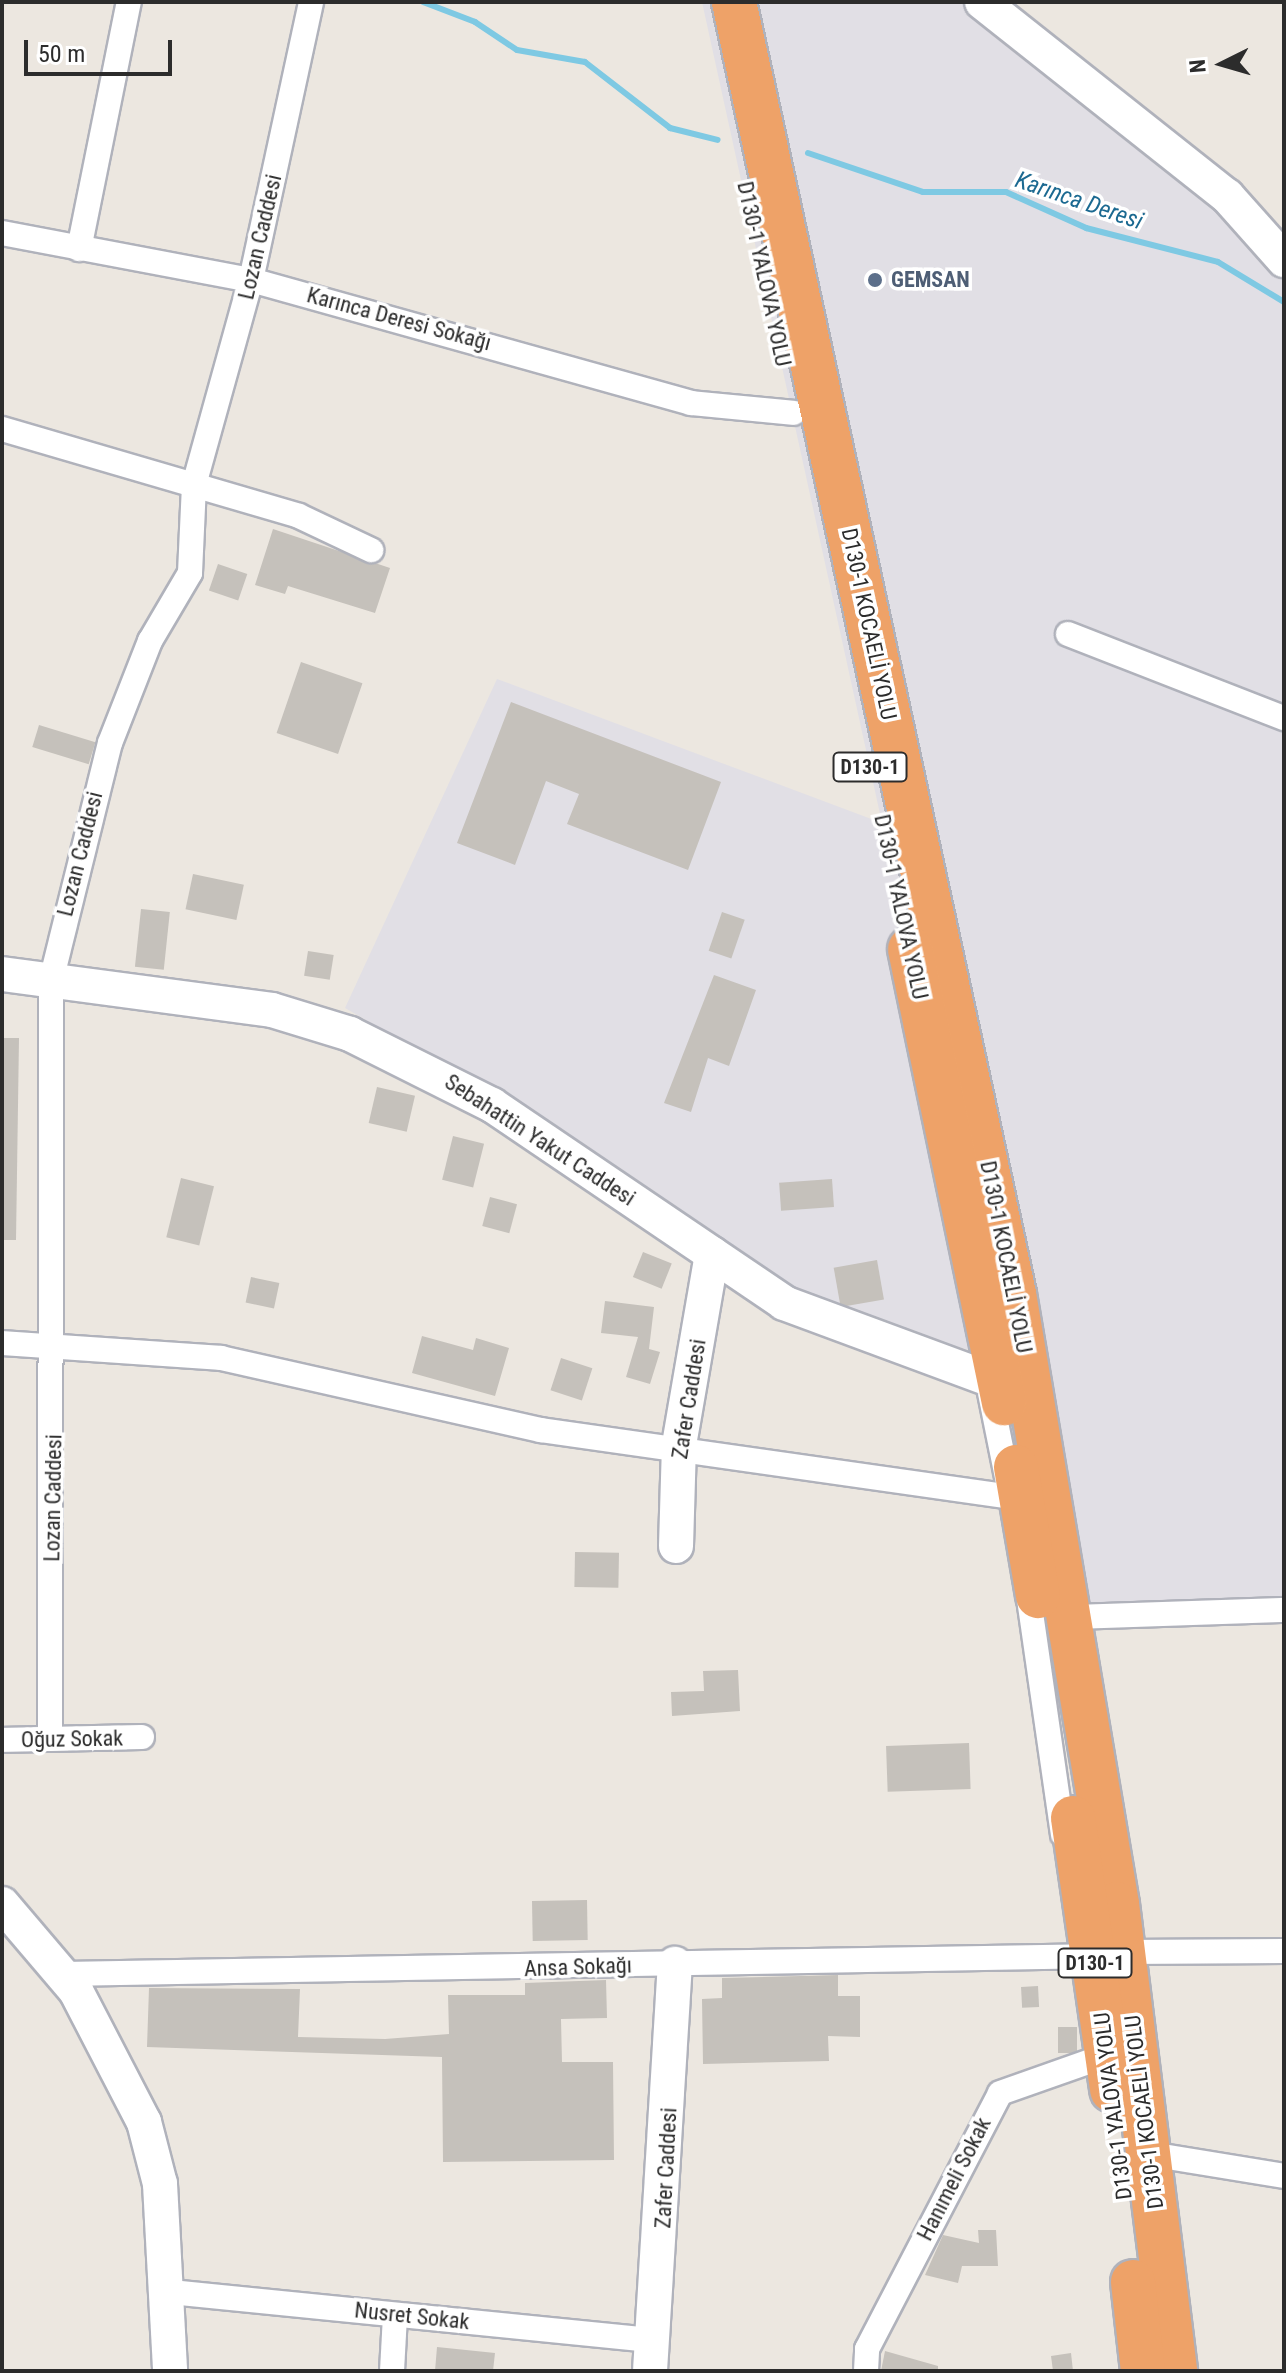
<!DOCTYPE html>
<html>
<head>
<meta charset="utf-8">
<style>
	body { margin:0 }
	#map { position:relative; width:1286px; height:2373px; overflow:hidden; background:#ece7e0; font-family:"Roboto Condensed",sans-serif }
	div>[style] { position:absolute }
	[style*='--x'] { left:calc(var(--x)*1px); top:calc(var(--y)*1px); width:calc(var(--w)*1px); rotate:calc(var(--a)*1deg) }
	.industrial>* { inset:0; background:#e1dfe5 }
	.stream>* { height:6px; margin:-3px; padding:0 3px; transform-origin:3px; border-radius:3px; background:#7ec9e3 }
	.building>* { inset:0; background:#c5c1bb; transform-origin:0 0 }
	.roads { filter:drop-shadow(2px 0 #b0b2bb) drop-shadow(-2px 0 #b0b2bb) drop-shadow(0 2px #b0b2bb) drop-shadow(0 -2px #b0b2bb) }
	.street>* { height:24px; margin:-12px; padding:0 12px; transform-origin:12px; border-radius:12px; background:#fff }
	.secondary>* { height:34px; margin:-17px; padding:0 17px; transform-origin:17px; border-radius:17px; background:#fff }
	.highway>* { height:44px; margin:-22px; padding:0 22px; transform-origin:22px; border-radius:22px; background:#eea268 }
	.dots>* { width:22px; height:22px; translate:-50% -50%; box-sizing:border-box; border:4px solid #fff; border-radius:50% }
	span { translate:-50% -50%; white-space:nowrap; text-align:center; line-height:1.15; -webkit-text-stroke:7px #fff; paint-order:stroke }
	.shield-label span { padding:2px 6px; background:#fff; border:2px solid; border-radius:6px; -webkit-text-stroke-width:0 }
	.shield-label { font-size:20px; color:#2c2c2c; font-weight:700 }
	.street-label { font-size:22px; color:#2c2c2c }
	.service-label { font-size:22px; color:#4e5e75; font-weight:700 }
	.left { translate:0 -50%; text-align:left }
	.water-label { font-size:24px; color:#1b6991; font-style:italic }
	.frame { position:absolute; inset:0; border:4px solid #2c2c2c; pointer-events:none }
	.north { position:absolute; left:1182px; top:24px; width:80px; height:80px; -webkit-text-stroke:6px #fff; paint-order:stroke; rotate:265deg; font-size:22px; font-weight:700; line-height:32px; text-align:center; color:#2c2c2c }
	.north::after { content:''; display:block; margin:auto; width:28px; height:36px; background:#2c2c2c; clip-path:polygon(50% 0,100% 100%,50% 72%,0 100%) }
	.scale { position:absolute; left:24px; top:40px; width:148px; height:36px; box-sizing:border-box; border:4px solid #2c2c2c; border-top:0; padding-left:10px; font-size:24px; line-height:28px; white-space:nowrap; color:#2c2c2c; -webkit-text-stroke:6px #fff; paint-order:stroke }
</style>
</head>
<body>
<div id="map">
	<div class="industrial">
		<div style="clip-path:polygon(702px 2px,982px 2px,1284px 260px,1284px 1610px,1042px 1620px,969px 1350px,827px 1309px,586px 1147px,345px 1008px,497px 679px,882px 823px)"></div>
	</div>
	<div class="stream">
		<div style="--x:423;--y:2;--w:56;--a:21"></div>
		<div style="--x:475;--y:22;--w:50;--a:33.7"></div>
		<div style="--x:517;--y:50;--w:69;--a:10"></div>
		<div style="--x:585;--y:62;--w:108;--a:37.8"></div>
		<div style="--x:670;--y:128;--w:49;--a:14"></div>
		<div style="--x:808;--y:153;--w:121;--a:18.7"></div>
		<div style="--x:923;--y:192;--w:83;--a:0"></div>
		<div style="--x:1006;--y:192;--w:88;--a:24.2"></div>
		<div style="--x:1086;--y:228;--w:136;--a:14.4"></div>
		<div style="--x:1218;--y:262;--w:77;--a:31.2"></div>
	</div>
	<div class="building">
		<div style="clip-path:polygon(273px 529px,390px 568px,375px 613px,288px 586px,285px 594px,255px 585px)"></div>
		<div style="left:218px;top:564px;width:31px;height:28px;rotate:19deg"></div>
		<div style="left:301px;top:662px;width:65px;height:75px;rotate:19deg"></div>
		<div style="clip-path:polygon(511px 702px,721px 782px,688px 870px,567px 824px,579px 794px,546px 781px,515px 865px,457px 843px)"></div>
		<div style="left:39px;top:725px;width:59px;height:23px;rotate:17deg"></div>
		<div style="left:193px;top:874px;width:52px;height:36px;rotate:12deg"></div>
		<div style="left:141px;top:909px;width:29px;height:58px;rotate:6deg"></div>
		<div style="left:722px;top:912px;width:24px;height:41px;rotate:19deg"></div>
		<div style="left:308px;top:951px;width:26px;height:25px;rotate:9deg"></div>
		<div style="clip-path:polygon(714px 975px,756px 990px,729px 1066px,708px 1058px,691px 1112px,664px 1103px)"></div>
		<div style="clip-path:polygon(2px 1038px,19px 1038px,16px 1240px,2px 1240px)"></div>
		<div style="left:377px;top:1087px;width:39px;height:37px;rotate:13deg"></div>
		<div style="left:453px;top:1136px;width:32px;height:45px;rotate:14deg"></div>
		<div style="left:181px;top:1178px;width:34px;height:61px;rotate:14deg"></div>
		<div style="left:832px;top:1179px;width:28px;height:53px;rotate:86deg"></div>
		<div style="left:490px;top:1197px;width:28px;height:30px;rotate:15deg"></div>
		<div style="left:643px;top:1252px;width:31px;height:27px;rotate:22deg"></div>
		<div style="left:877px;top:1260px;width:40px;height:44px;rotate:80deg"></div>
		<div style="left:251px;top:1277px;width:29px;height:26px;rotate:12deg"></div>
		<div style="clip-path:polygon(605px 1301px,654px 1307px,649px 1349px,660px 1352px,650px 1384px,626px 1377px,638px 1337px,601px 1333px)"></div>
		<div style="clip-path:polygon(422px 1336px,473px 1350px,476px 1338px,509px 1348px,495px 1396px,412px 1373px)"></div>
		<div style="left:561px;top:1358px;width:33px;height:34px;rotate:18deg"></div>
		<div style="left:575px;top:1552px;width:44px;height:35px;rotate:1deg"></div>
		<div style="clip-path:polygon(738px 1670px,740px 1711px,672px 1716px,671px 1692px,704px 1691px,703px 1671px)"></div>
		<div style="left:969px;top:1743px;width:46px;height:83px;rotate:88deg"></div>
		<div style="left:587px;top:1900px;width:40px;height:55px;rotate:89deg"></div>
		<div style="clip-path:polygon(838px 1975px,838px 1996px,860px 1996px,860px 2037px,828px 2036px,829px 2061px,703px 2064px,702px 1999px,722px 1998px,722px 1978px)"></div>
		<div style="clip-path:polygon(606px 1980px,607px 2018px,561px 2019px,562px 2062px,613px 2062px,614px 2160px,443px 2162px,442px 2057px,147px 2047px,149px 1988px,300px 1989px,298px 2037px,385px 2039px,449px 2034px,448px 1995px,525px 1995px,525px 1983px)"></div>
		<div style="left:1038px;top:1986px;width:21px;height:17px;rotate:87deg"></div>
		<div style="left:1058px;top:2027px;width:19px;height:26px"></div>
		<div style="clip-path:polygon(978px 2230px,996px 2230px,998px 2266px,962px 2266px,958px 2283px,925px 2275px,943px 2235px,979px 2243px)"></div>
		<div style="clip-path:polygon(437px 2347px,495px 2353px,493px 2371px,435px 2371px)"></div>
		<div style="clip-path:polygon(885px 2351px,938px 2366px,938px 2371px,881px 2371px)"></div>
		<div style="clip-path:polygon(1071px 2353px,1073px 2371px,1053px 2371px,1051px 2356px)"></div>
	</div>
	<div class="roads">
		<div class="street">
			<div style="--x:2;--y:233;--w:253;--a:10.7"></div>
			<div style="--x:251;--y:280;--w:457;--a:15.6"></div>
			<div style="--x:691;--y:403;--w:103;--a:5.5"></div>
			<div style="--x:79;--y:249;--w:252;--a:-78.6"></div>
			<div style="--x:2;--y:429;--w:309;--a:16.3"></div>
			<div style="--x:299;--y:516;--w:80;--a:25.3"></div>
			<div style="--x:1068;--y:634;--w:232;--a:21.3"></div>
			<div style="--x:2;--y:1343;--w:220;--a:3.9"></div>
			<div style="--x:221;--y:1358;--w:328;--a:12.7"></div>
			<div style="--x:541;--y:1430;--w:475;--a:8.1"></div>
			<div style="--x:990;--y:1393;--w:91;--a:78.6"></div>
			<div style="--x:1027;--y:1585;--w:252;--a:81.8"></div>
			<div style="--x:1071;--y:1617;--w:213;--a:-1.9"></div>
			<div style="--x:50;--y:1739;--w:758;--a:-89.92"></div>
			<div style="--x:51;--y:981;--w:245;--a:-76.1"></div>
			<div style="--x:110;--y:743;--w:110;--a:-68.6"></div>
			<div style="--x:150;--y:641;--w:79;--a:-59.5"></div>
			<div style="--x:190;--y:573;--w:88;--a:-87.4"></div>
			<div style="--x:194;--y:485;--w:213;--a:-74.5"></div>
			<div style="--x:251;--y:280;--w:284;--a:-77.8"></div>
			<div style="--x:2;--y:1740;--w:140;--a:-1.2"></div>
			<div style="--x:1124;--y:1952;--w:160;--a:-0.4"></div>
			<div style="--x:63;--y:1974;--w:1031;--a:-1"></div>
			<div style="--x:1150;--y:2154;--w:136;--a:9.3"></div>
			<div style="--x:170;--y:2292;--w:486;--a:5.7"></div>
			<div style="--x:392;--y:2371;--w:56;--a:-86.9"></div>
			<div style="--x:866;--y:2371;--w:22;--a:-87"></div>
			<div style="--x:867;--y:2349;--w:288;--a:-62.5"></div>
			<div style="--x:1000;--y:2093;--w:114;--a:-19.4"></div>
		</div>
		<div class="secondary">
			<div style="--x:982;--y:2;--w:313;--a:38.4"></div>
			<div style="--x:1227;--y:196;--w:86;--a:48.3"></div>
			<div style="--x:2;--y:974;--w:272;--a:7.6"></div>
			<div style="--x:272;--y:1010;--w:82;--a:17.1"></div>
			<div style="--x:350;--y:1034;--w:159;--a:26.6"></div>
			<div style="--x:492;--y:1105;--w:353;--a:34.1"></div>
			<div style="--x:784;--y:1303;--w:230;--a:20.3"></div>
			<div style="--x:676;--y:1546;--w:101;--a:-88.3"></div>
			<div style="--x:679;--y:1445;--w:194;--a:-80.2"></div>
			<div style="--x:2;--y:1904;--w:114;--a:49.6"></div>
			<div style="--x:76;--y:1991;--w:148;--a:62.6"></div>
			<div style="--x:144;--y:2122;--w:64;--a:75.5"></div>
			<div style="--x:160;--y:2184;--w:187;--a:86.9"></div>
			<div style="--x:650;--y:2371;--w:408;--a:-86.5"></div>
		</div>
		<div class="highway">
			<div style="--x:734;--y:2;--w:1322;--a:77.77"></div>
			<div style="--x:1014;--y:1294;--w:619;--a:80.42"></div>
			<div style="--x:1117;--y:1904;--w:471;--a:82.9"></div>
			<div style="--x:910;--y:949;--w:464;--a:78.3"></div>
			<div style="--x:1016;--y:1467;--w:131;--a:80.3"></div>
			<div style="--x:1073;--y:1818;--w:275;--a:81.8"></div>
			<div style="--x:1133;--y:2282;--w:90;--a:83.6"></div>
		</div>
	</div>
	<div class="dots">
		<div style="left:875px;top:280px;background:#5c6f8a"></div>
	</div>
	<div class="shield-label">
		<span style="left:870px;top:767px">D130-1</span>
		<span style="left:1095px;top:1963px">D130-1</span>
	</div>
	<div class="street-label">
		<span style="left:260px;top:237px;rotate:-77deg">Lozan Caddesi</span>
		<span style="left:764px;top:274px;rotate:78deg">D130-1 YALOVA YOLU</span>
		<span style="left:399px;top:319px;rotate:15deg">Karınca Deresi Sokağı</span>
		<span style="left:869px;top:624px;rotate:78deg">D130-1 KOCAELİ YOLU</span>
		<span style="left:80px;top:854px;rotate:-76deg">Lozan Caddesi</span>
		<span style="left:901px;top:907px;rotate:78deg">D130-1 YALOVA YOLU</span>
		<span style="left:540px;top:1140px;rotate:33deg">Sebahattin Yakut Caddesi</span>
		<span style="left:1006px;top:1257px;rotate:79deg">D130-1 KOCAELİ YOLU</span>
		<span style="left:689px;top:1399px;rotate:-81deg">Zafer Caddesi</span>
		<span style="left:53px;top:1498px;rotate:-89deg">Lozan Caddesi</span>
		<span style="left:72px;top:1739px;rotate:-1deg">Oğuz Sokak</span>
		<span style="left:578px;top:1967px;rotate:-2deg">Ansa Sokağı</span>
		<span style="left:1113px;top:2106px;rotate:-97deg">D130-1 YALOVA YOLU</span>
		<span style="left:1144px;top:2112px;rotate:-97deg">D130-1 KOCAELİ YOLU</span>
		<span style="left:666px;top:2168px;rotate:-87deg">Zafer Caddesi</span>
		<span style="left:954px;top:2179px;rotate:-63deg">Hanımeli Sokak</span>
		<span style="left:412px;top:2316px;rotate:6deg">Nusret Sokak</span>
	</div>
	<div class="service-label">
		<span class="left" style="left:891px;top:280px">GEMSAN</span>
	</div>
	<div class="water-label">
		<span style="left:1079px;top:201px;rotate:19deg">Karınca Deresi</span>
	</div>
	<div class="frame"></div>
	<div class="north">N</div>
	<div class="scale">50 m</div>
</div>
</body>
</html>
